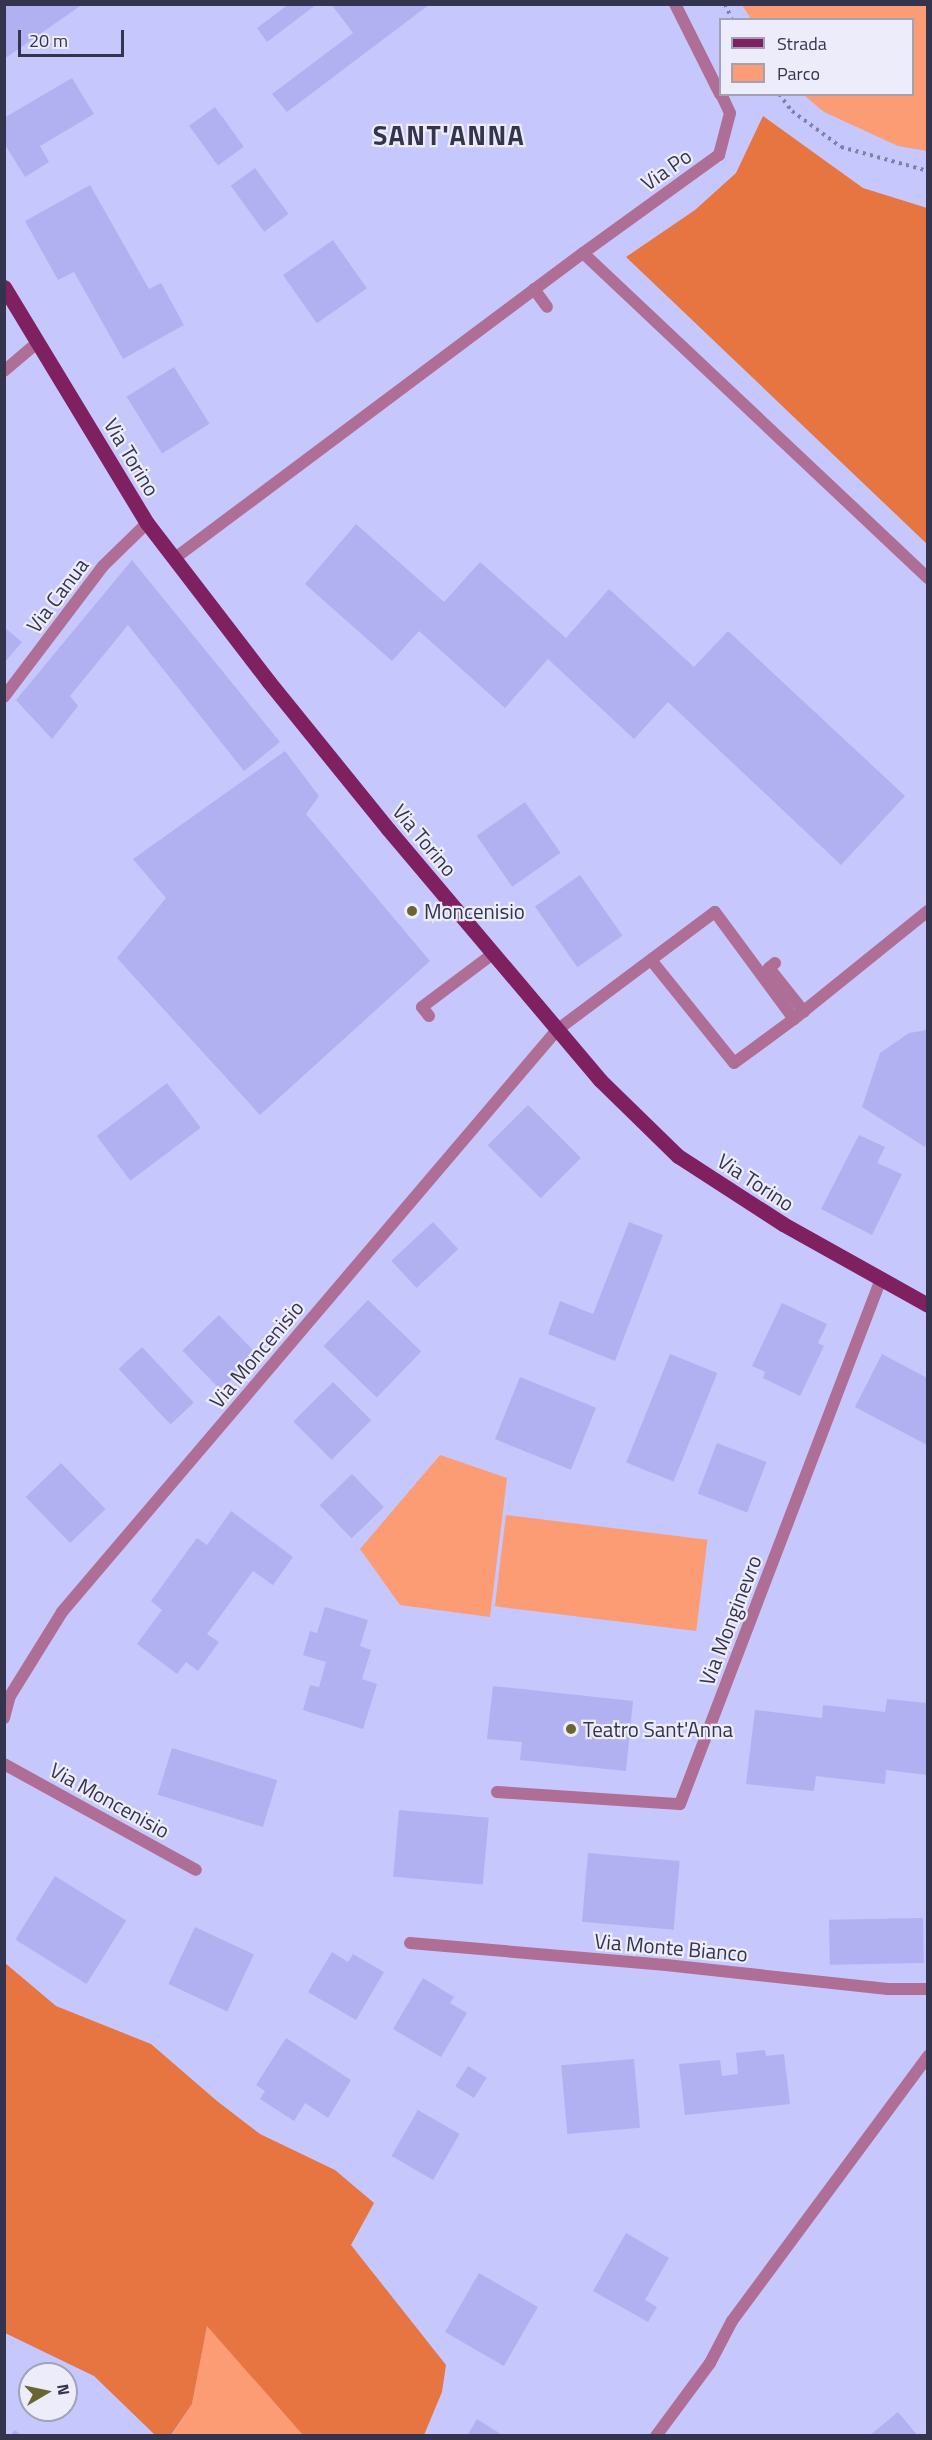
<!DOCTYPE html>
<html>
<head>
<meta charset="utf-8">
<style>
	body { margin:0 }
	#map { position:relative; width:932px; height:2440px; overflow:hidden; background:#c6c7fc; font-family:"Titillium Web",sans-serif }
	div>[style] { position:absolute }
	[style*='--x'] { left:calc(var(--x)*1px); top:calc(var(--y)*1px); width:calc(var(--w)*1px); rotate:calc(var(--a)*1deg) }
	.green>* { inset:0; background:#fb9c74; transform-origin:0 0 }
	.forest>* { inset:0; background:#e67542 }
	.building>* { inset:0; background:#b1b1f2; transform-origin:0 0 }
	.path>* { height:4px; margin-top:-2px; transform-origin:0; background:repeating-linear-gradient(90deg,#8081a9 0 3px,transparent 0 7.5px) }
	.service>* { height:12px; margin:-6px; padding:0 6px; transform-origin:6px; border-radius:6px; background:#af6e95 }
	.minor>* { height:12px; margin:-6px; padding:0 6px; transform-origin:6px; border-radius:6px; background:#af6e95 }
	.primary>* { height:15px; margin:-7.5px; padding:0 7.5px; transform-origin:7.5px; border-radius:7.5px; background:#7f2060 }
	.dots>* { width:16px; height:16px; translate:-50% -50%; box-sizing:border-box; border:3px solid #ececfa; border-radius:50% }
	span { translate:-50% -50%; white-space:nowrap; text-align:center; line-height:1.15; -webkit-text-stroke:4.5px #ececfa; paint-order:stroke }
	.street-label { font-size:21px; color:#34344e }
	.poi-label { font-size:21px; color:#34344e }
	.left { translate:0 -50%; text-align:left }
	.district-label { font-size:27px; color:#34344e; font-weight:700; letter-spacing:1.5px }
	.frame { position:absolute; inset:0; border:6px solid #34344e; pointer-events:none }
	.legend { position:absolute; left:719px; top:18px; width:195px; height:78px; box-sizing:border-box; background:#ececfa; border:2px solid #a2a2b5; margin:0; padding:8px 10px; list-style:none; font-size:18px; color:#34344e }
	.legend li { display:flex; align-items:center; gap:12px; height:30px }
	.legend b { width:30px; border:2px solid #a2a2b5 }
	.north { position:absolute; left:18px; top:2362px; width:60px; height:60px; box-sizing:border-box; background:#ececfa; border:2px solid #a2a2b5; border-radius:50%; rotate:81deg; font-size:16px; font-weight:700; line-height:24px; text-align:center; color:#34344e }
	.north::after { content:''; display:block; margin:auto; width:21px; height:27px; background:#696430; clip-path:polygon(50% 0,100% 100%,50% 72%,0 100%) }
	.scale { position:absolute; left:18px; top:30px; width:106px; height:27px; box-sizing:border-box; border:3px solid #34344e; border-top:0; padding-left:8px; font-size:18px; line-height:21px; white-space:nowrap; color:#34344e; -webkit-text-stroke:4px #ececfa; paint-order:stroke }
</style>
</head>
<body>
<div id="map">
	<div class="green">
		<div style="clip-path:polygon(742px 5px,927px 5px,927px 151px,898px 146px,824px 112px,804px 95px,912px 94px,912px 20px,751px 19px)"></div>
		<div style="clip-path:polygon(440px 1455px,507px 1478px,490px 1617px,400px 1605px,360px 1549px)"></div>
		<div style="left:506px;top:1515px;width:203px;height:92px;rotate:7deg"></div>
		<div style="clip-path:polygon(207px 2325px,305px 2436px,171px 2436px,192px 2404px)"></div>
	</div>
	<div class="forest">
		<div style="clip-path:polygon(763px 116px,863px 188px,927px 208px,927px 544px,626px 257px,695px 210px,736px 173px)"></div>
		<div style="clip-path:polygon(5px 1963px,56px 2006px,151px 2044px,217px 2101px,260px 2134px,335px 2170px,374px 2203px,351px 2245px,446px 2365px,442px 2392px,424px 2435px,303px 2435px,207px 2326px,192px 2404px,171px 2435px,155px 2435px,94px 2376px,5px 2333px)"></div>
	</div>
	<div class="building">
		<div style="clip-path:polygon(4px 4px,83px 4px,4px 59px)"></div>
		<div style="clip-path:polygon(289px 4px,317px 4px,267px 42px,257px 28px)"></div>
		<div style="clip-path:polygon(331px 4px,430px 4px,287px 112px,272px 94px,353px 33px)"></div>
		<div style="clip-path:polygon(72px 78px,94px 114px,40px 146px,49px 162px,25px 177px,4px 143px,4px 118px)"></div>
		<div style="left:215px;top:107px;width:49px;height:32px;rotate:54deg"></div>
		<div style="left:255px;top:168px;width:57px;height:30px;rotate:54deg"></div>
		<div style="clip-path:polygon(90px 185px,149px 289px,161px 283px,184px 325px,123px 359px,74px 272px,58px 280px,25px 221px)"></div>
		<div style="left:333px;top:240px;width:59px;height:61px;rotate:55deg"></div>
		<div style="left:174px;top:367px;width:67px;height:56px;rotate:58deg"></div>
		<div style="clip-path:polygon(356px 524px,444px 602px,480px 562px,566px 638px,609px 589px,694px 667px,728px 631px,905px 796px,841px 865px,668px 702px,634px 739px,548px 659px,505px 708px,419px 631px,392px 661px,305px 584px)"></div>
		<div style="clip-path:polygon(132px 560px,280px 742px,244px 771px,128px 625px,70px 696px,78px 706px,52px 739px,16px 700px)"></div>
		<div style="clip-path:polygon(4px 627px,22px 642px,4px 663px)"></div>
		<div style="clip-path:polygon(285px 751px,319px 796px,306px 814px,430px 961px,260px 1115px,117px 958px,166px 898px,133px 859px)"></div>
		<div style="left:525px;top:802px;width:62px;height:59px;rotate:55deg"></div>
		<div style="left:580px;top:875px;width:74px;height:55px;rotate:55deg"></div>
		<div style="clip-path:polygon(927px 1030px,927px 1142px,925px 1147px,862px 1107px,880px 1053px,909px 1033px)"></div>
		<div style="left:167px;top:1083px;width:56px;height:88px;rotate:53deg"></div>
		<div style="left:528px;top:1105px;width:75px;height:57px;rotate:45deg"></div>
		<div style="clip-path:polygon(859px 1135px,885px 1147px,877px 1163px,902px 1174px,872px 1235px,821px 1209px)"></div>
		<div style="left:433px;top:1222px;width:37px;height:57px;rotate:47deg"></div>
		<div style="clip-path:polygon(629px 1222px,663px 1235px,615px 1361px,548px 1334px,560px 1301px,593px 1314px)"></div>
		<div style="left:368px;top:1300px;width:74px;height:64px;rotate:44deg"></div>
		<div style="clip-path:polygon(782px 1303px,827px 1324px,818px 1343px,824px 1346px,800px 1396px,763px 1378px,765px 1372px,752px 1366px)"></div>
		<div style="left:219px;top:1315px;width:55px;height:51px;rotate:46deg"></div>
		<div style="left:142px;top:1347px;width:76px;height:32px;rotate:47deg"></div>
		<div style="left:670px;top:1354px;width:51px;height:117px;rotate:22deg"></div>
		<div style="clip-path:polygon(882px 1354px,927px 1378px,927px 1445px,855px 1407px)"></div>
		<div style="left:520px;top:1377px;width:82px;height:67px;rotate:22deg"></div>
		<div style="left:333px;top:1382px;width:54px;height:56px;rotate:45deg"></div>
		<div style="left:717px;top:1443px;width:53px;height:54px;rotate:21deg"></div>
		<div style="left:61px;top:1463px;width:64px;height:49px;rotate:46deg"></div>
		<div style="left:352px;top:1474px;width:46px;height:45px;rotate:46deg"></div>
		<div style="clip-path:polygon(231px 1511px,293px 1557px,273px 1585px,253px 1571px,207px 1634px,219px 1642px,198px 1671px,186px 1662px,177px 1674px,137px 1644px,162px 1610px,151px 1601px,197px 1538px,207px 1545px)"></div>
		<div style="clip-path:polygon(325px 1607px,368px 1620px,360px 1646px,371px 1650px,362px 1679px,377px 1684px,363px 1729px,303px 1710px,310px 1685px,319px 1687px,326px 1662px,303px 1655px,310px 1631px,317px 1633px)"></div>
		<div style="clip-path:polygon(493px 1686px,633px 1701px,626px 1771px,520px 1760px,522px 1742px,487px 1739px)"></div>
		<div style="clip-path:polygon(887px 1699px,927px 1703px,927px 1775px,886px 1770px,885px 1784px,816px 1776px,814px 1791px,746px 1784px,755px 1710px,822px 1718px,823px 1705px,885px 1712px)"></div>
		<div style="left:172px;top:1748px;width:110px;height:49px;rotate:17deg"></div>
		<div style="left:399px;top:1810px;width:90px;height:67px;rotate:5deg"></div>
		<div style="left:588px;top:1853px;width:92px;height:69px;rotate:5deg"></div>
		<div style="left:55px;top:1876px;width:84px;height:75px;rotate:32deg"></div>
		<div style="left:923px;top:1918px;width:45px;height:94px;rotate:89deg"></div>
		<div style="left:195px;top:1927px;width:65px;height:63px;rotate:25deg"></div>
		<div style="clip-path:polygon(332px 1952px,348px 1962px,353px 1954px,384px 1972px,356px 2020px,308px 1992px)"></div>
		<div style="clip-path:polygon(423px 1978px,454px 1997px,450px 2003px,467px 2013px,441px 2057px,393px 2029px)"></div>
		<div style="clip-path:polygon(286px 2038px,351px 2080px,328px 2118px,305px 2103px,294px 2121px,260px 2099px,265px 2091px,256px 2085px)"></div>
		<div style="clip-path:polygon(765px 2050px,766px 2056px,784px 2054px,790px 2104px,685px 2115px,679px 2064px,720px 2060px,722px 2076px,738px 2074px,736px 2053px)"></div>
		<div style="left:634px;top:2059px;width:69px;height:73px;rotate:85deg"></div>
		<div style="left:468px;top:2066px;width:22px;height:24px;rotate:32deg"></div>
		<div style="left:418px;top:2110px;width:48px;height:53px;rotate:30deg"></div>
		<div style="clip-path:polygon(626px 2233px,669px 2258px,645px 2300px,657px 2307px,648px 2322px,593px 2291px)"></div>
		<div style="left:479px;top:2273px;width:68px;height:68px;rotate:30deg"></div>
		<div style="clip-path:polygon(898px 2412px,918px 2436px,869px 2436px)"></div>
		<div style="clip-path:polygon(477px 2419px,504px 2436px,467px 2436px)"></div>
		<div style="clip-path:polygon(15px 2430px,22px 2436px,10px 2436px)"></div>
	</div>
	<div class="path">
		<div style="--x:725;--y:4;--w:17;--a:66"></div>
		<div style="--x:779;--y:94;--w:21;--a:53"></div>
		<div style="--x:792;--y:111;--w:61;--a:36.3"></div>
		<div style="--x:841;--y:147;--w:90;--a:15.4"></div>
	</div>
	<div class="service">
		<div style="--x:534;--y:289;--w:22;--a:54"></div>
		<div style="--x:775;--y:963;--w:8;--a:140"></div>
		<div style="--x:769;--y:968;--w:56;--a:51.5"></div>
		<div style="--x:429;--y:1016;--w:11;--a:-128"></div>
		<div style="--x:422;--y:1007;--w:90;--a:-36.9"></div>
	</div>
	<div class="minor">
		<div style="--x:675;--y:4;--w:101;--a:63.4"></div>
		<div style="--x:583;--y:253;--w:168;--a:-35.8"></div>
		<div style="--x:719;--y:155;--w:43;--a:-75.3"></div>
		<div style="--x:730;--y:113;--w:21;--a:-115"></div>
		<div style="--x:4;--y:371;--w:43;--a:-40.3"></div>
		<div style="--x:175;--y:558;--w:509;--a:-36.78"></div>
		<div style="--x:583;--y:253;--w:474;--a:43.3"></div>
		<div style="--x:4;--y:697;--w:164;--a:-52.9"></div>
		<div style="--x:103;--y:566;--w:62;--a:-44.3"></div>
		<div style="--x:651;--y:960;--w:132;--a:51.1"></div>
		<div style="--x:734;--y:1063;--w:74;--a:-36.3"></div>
		<div style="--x:4;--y:1718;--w:23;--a:-75"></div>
		<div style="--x:10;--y:1696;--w:99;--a:-58.2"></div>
		<div style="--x:62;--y:1612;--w:764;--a:-49.62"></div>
		<div style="--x:557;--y:1030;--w:197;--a:-36.8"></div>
		<div style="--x:715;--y:912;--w:133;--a:53.6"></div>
		<div style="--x:794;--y:1019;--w:172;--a:-38.9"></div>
		<div style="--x:4;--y:1764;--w:219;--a:28.9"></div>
		<div style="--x:497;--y:1792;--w:183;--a:3.8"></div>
		<div style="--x:680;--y:1804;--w:562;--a:-69.05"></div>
		<div style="--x:410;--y:1943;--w:257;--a:4.9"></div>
		<div style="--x:666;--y:1965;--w:223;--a:6.2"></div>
		<div style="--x:888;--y:1989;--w:40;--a:0"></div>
		<div style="--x:656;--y:2436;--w:91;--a:-53.5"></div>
		<div style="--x:710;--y:2363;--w:47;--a:-62.4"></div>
		<div style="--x:732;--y:2321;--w:330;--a:-53.5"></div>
	</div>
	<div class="primary">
		<div style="--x:4;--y:287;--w:276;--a:58.8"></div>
		<div style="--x:147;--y:523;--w:200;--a:52.5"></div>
		<div style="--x:269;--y:682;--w:189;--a:51"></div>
		<div style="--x:388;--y:829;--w:329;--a:49.8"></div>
		<div style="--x:600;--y:1080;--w:109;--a:44.3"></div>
		<div style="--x:678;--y:1156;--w:125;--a:32.9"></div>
		<div style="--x:783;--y:1224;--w:166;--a:29.2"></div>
	</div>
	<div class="dots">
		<div style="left:412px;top:911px;background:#696430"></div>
		<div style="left:571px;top:1729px;background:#696430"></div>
	</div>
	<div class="street-label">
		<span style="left:666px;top:169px;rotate:-35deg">Via Po</span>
		<span style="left:132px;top:457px;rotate:59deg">Via Torino</span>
		<span style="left:57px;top:595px;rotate:-53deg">Via Canua</span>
		<span style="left:425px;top:840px;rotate:50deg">Via Torino</span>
		<span style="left:756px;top:1182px;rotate:33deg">Via Torino</span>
		<span style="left:256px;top:1354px;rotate:-50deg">Via Moncenisio</span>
		<span style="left:730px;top:1620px;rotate:-69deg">Via Monginevro</span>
		<span style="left:110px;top:1800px;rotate:29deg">Via Moncenisio</span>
		<span style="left:671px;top:1947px;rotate:5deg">Via Monte Bianco</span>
	</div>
	<div class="poi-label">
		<span class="left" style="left:424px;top:911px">Moncenisio</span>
		<span class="left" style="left:583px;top:1729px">Teatro Sant'Anna</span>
	</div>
	<div class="district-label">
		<span style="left:449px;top:135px">SANT'ANNA</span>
	</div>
	<div class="frame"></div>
	<ul class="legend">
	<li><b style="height:8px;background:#7f2060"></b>Strada</li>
	<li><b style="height:16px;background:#fb9c74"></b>Parco</li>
	</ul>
	<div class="north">N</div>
	<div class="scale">20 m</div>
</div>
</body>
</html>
